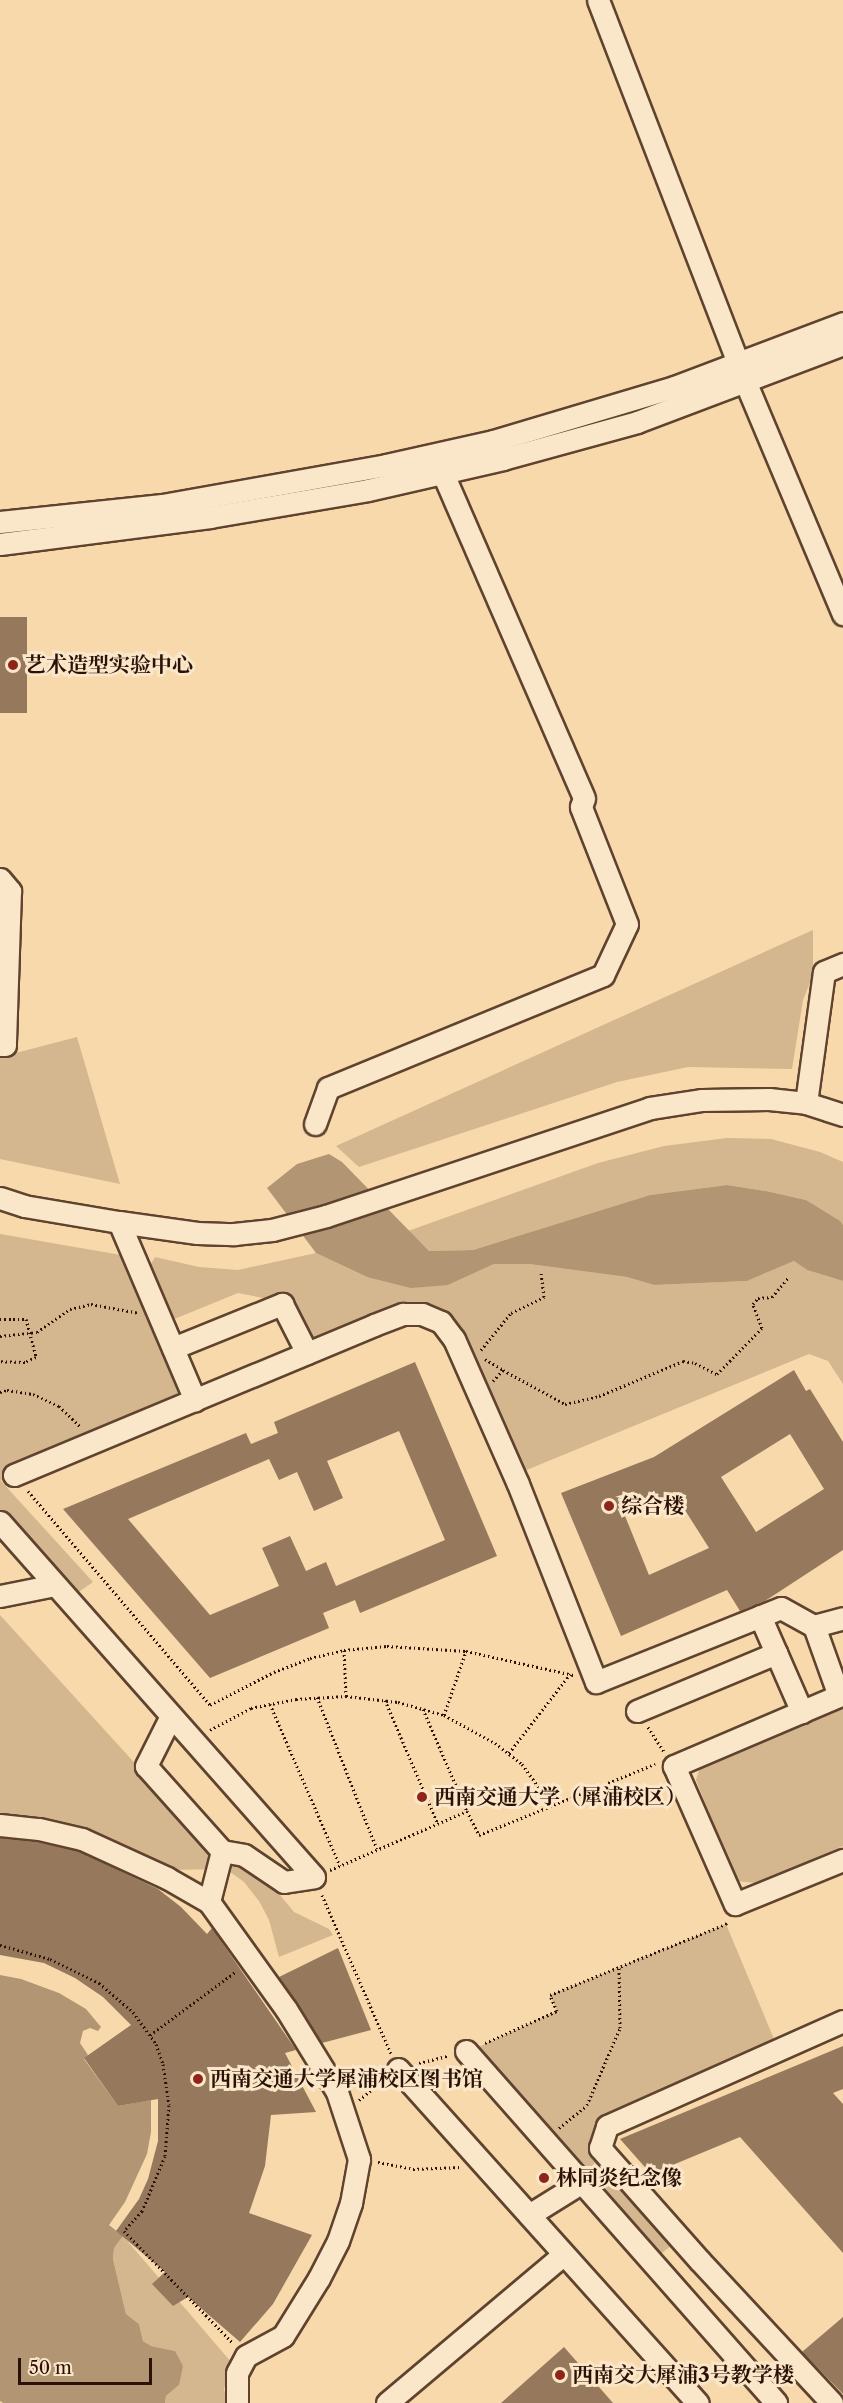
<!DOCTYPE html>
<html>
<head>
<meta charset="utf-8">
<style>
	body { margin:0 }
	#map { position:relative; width:843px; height:2403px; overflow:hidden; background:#f7d9ab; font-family:"Libre Caslon Text","Noto Serif SC",serif }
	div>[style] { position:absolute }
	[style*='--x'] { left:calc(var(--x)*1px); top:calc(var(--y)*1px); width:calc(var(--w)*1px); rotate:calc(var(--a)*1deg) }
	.green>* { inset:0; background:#d4b78f }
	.water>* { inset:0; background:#b29573 }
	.building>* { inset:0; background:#96795c; transform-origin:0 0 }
	.path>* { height:3px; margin-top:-1.5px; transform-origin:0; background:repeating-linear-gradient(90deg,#2c1106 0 1.5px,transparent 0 4.5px) }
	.roads { filter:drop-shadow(2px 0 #5f432f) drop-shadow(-2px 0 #5f432f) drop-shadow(0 2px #5f432f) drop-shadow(0 -2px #5f432f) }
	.minor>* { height:21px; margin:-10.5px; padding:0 10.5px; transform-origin:10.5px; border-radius:10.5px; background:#fae6c8 }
	.dots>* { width:16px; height:16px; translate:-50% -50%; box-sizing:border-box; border:3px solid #fae6c8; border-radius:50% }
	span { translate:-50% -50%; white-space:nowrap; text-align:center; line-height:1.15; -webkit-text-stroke:6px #fae6c8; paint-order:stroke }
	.poi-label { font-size:21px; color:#2c1106; font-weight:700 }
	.left { translate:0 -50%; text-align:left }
	.scale { position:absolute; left:18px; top:2358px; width:134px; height:27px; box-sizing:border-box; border:3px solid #2c1106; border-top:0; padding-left:8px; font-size:18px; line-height:21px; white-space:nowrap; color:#2c1106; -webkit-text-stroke:4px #fae6c8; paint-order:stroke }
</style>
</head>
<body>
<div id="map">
	<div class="green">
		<div style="clip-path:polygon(813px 930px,813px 975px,803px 1000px,792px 1069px,688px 1067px,617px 1082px,359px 1167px,336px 1146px)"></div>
		<div style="clip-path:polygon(77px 1037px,120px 1184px,0 1159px,0 1054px,12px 1054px)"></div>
		<div style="clip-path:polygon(727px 1138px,771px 1139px,820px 1152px,843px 1162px,843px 1225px,806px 1200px,766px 1191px,727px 1185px,650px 1195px,473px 1250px,429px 1251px,408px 1231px,598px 1163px,664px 1146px)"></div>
		<div style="clip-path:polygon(0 1234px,121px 1255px,182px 1393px,6px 1468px,1px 1481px,93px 1582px,73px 1596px,0 1512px)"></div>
		<div style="clip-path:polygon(316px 1253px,367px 1277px,448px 1285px,494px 1264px,529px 1264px,627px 1277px,654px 1285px,747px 1281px,794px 1261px,807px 1270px,843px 1281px,843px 1384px,828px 1361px,809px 1354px,524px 1471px,457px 1330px,407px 1304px,313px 1338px,294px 1304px,238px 1293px,172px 1320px,147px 1271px,155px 1257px,199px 1267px,238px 1270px)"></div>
		<div style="clip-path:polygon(0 1615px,222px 1859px,250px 1864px,261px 1872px,294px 1912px,329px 1929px,333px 1935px,279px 1957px,269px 1920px,259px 1901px,244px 1882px,226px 1869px,166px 1870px,0 1819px)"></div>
		<div style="clip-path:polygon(843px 1707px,843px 1846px,756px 1883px,736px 1881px,696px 1780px,700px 1767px)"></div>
		<div style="clip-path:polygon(726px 1924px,774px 2039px,607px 2118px,596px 2155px,677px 2241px,657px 2257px,472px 2050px,557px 2011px,550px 1995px)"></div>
		<div style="clip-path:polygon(123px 2236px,232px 2363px,224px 2389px,227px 2403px,165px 2403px,166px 2396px,179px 2385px,175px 2351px,151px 2346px,143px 2341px,139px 2324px,126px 2314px,113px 2259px,114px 2248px)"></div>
	</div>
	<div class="water">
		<div style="clip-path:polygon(329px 1154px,342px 1162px,429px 1251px,473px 1250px,650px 1195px,727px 1185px,766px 1191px,806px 1200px,840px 1221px,843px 1225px,843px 1281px,807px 1270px,794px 1261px,747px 1281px,654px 1285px,627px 1277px,529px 1264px,494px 1264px,448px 1285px,411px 1288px,367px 1277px,316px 1253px,267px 1188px,297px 1164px)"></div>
		<div style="clip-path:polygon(0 1975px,21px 1979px,59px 1993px,86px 2009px,101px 2027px,98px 2031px,90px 2028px,83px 2031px,80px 2043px,88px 2055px,84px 2059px,118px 2106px,151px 2100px,151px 2132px,147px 2154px,125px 2202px,109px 2225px,123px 2236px,114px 2248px,113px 2259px,126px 2314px,139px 2324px,143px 2341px,151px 2346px,175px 2351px,183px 2366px,179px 2385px,166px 2396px,165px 2403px,3px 2403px,0 2401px)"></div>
	</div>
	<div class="building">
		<div style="left:0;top:617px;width:27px;height:96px"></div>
		<div style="clip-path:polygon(evenodd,415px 1362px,497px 1556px,360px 1613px,355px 1600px,323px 1613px,329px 1628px,210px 1678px,63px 1509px,246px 1433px,251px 1444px,278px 1433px,274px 1422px,415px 1362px,399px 1431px,445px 1540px,336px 1586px,326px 1562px,306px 1571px,290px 1536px,262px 1548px,279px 1586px,210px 1615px,128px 1519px,269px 1459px,279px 1480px,297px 1472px,314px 1511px,343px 1498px,327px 1461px,399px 1431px)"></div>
		<div style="clip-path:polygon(evenodd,794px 1370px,806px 1391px,810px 1389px,843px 1442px,843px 1550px,765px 1601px,740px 1611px,727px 1590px,621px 1636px,561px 1493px,654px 1457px,794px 1370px,790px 1434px,824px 1489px,756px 1532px,721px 1477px,790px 1434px,794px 1370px,676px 1496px,709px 1548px,649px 1575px,625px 1516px,676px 1496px)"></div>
		<div style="clip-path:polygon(0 1838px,37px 1842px,78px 1851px,158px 1889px,181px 1907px,207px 1934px,212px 1928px,296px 2050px,285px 2053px,316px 2112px,271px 2115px,265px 2166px,249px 2213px,312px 2235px,273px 2304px,240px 2342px,188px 2297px,173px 2306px,152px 2284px,165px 2272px,116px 2231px,139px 2199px,148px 2179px,158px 2141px,158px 2099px,118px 2106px,84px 2058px,131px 2025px,103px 1997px,75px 1978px,44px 1963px,0 1955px)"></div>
		<div style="clip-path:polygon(338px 1948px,371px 2030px,322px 2043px,279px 1977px)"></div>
		<div style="clip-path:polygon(843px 2046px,843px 2089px,833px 2093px,843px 2104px,843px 2253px,740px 2137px,651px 2174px,620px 2139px)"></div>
		<div style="clip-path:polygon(843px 2317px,843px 2394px,802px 2352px)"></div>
		<div style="clip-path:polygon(564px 2347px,613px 2403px,501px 2403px)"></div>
	</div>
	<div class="path">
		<div style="--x:0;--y:1319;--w:26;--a:0"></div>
		<div style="--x:26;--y:1319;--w:39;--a:75"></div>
		<div style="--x:36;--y:1357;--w:12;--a:156"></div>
		<div style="--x:25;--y:1362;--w:25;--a:-178"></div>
		<div style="--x:0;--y:1336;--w:37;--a:-6"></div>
		<div style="--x:37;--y:1332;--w:40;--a:-34.9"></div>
		<div style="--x:70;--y:1309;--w:22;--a:-13"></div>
		<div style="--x:91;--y:1304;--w:49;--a:10.6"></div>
		<div style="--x:481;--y:1350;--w:48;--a:-51"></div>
		<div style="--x:511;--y:1313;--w:37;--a:-26"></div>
		<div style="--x:544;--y:1297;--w:24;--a:-97"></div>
		<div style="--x:485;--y:1359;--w:21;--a:31"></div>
		<div style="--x:493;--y:1381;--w:15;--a:-48"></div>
		<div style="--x:503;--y:1370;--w:71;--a:28.7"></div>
		<div style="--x:565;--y:1404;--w:35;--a:-13"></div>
		<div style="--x:599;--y:1396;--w:91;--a:-22.6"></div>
		<div style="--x:683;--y:1361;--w:12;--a:9"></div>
		<div style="--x:695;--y:1363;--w:25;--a:27"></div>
		<div style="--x:717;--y:1374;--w:64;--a:-45.6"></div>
		<div style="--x:762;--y:1328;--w:26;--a:-111"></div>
		<div style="--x:753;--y:1304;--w:8;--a:-50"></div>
		<div style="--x:758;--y:1298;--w:14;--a:-4"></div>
		<div style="--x:772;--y:1297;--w:25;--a:-50"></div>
		<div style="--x:0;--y:1392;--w:7;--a:-16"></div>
		<div style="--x:7;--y:1390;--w:26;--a:9"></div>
		<div style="--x:33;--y:1394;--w:29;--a:25"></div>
		<div style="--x:59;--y:1406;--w:29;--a:44"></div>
		<div style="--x:28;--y:1491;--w:281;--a:49.6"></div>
		<div style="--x:210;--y:1705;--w:72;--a:-27.3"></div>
		<div style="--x:274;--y:1672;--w:39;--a:-21"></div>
		<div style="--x:310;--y:1658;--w:35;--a:-13"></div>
		<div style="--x:344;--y:1650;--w:43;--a:-5.3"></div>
		<div style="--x:387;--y:1646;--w:79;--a:3.6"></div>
		<div style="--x:466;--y:1651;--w:110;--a:12.6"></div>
		<div style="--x:344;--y:1650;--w:46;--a:87.5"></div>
		<div style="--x:317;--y:1697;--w:163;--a:68.5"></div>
		<div style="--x:385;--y:1700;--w:135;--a:66.9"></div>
		<div style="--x:270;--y:1704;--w:176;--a:66.6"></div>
		<div style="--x:423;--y:1709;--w:111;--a:66.7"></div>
		<div style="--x:444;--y:1715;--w:68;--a:-71"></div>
		<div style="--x:648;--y:1727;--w:30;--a:57"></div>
		<div style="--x:210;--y:1730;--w:47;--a:-28.2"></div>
		<div style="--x:251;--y:1708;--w:46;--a:-11.3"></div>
		<div style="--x:296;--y:1699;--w:50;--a:-3.4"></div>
		<div style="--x:346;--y:1696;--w:52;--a:6.6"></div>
		<div style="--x:398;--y:1702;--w:48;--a:15.8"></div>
		<div style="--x:444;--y:1715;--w:58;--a:28.8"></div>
		<div style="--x:495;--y:1743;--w:34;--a:38"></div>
		<div style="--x:522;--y:1764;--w:49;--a:54.1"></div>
		<div style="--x:509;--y:1753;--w:100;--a:-52.3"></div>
		<div style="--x:330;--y:1870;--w:149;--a:-23.3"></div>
		<div style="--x:467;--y:1811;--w:27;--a:63"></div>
		<div style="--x:479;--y:1835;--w:190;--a:-22"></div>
		<div style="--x:322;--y:1895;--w:173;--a:66.5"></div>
		<div style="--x:0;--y:1945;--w:52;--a:15.6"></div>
		<div style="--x:50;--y:1959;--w:55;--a:26.1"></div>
		<div style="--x:99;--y:1983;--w:45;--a:40.5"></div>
		<div style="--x:133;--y:2012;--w:39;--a:54"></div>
		<div style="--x:156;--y:2044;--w:21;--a:71"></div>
		<div style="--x:163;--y:2064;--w:41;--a:81.7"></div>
		<div style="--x:169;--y:2105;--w:51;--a:94.5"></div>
		<div style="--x:165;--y:2156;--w:60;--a:112.7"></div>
		<div style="--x:142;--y:2211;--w:27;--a:132"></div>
		<div style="--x:124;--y:2231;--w:156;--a:45.8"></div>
		<div style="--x:150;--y:2035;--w:106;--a:-36.5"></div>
		<div style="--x:485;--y:2043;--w:79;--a:-24"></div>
		<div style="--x:557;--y:2011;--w:17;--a:-114"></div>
		<div style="--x:550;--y:1995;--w:190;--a:-22"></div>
		<div style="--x:726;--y:1924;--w:4;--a:-56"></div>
		<div style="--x:419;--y:2063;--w:30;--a:-14"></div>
		<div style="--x:359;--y:2100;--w:32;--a:-39"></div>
		<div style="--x:559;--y:2128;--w:36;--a:-39"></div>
		<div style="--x:587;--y:2105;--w:84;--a:-66.8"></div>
		<div style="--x:620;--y:2028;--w:61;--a:-90.9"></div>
		<div style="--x:378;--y:2162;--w:36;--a:11"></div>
		<div style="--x:413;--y:2169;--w:48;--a:-2.4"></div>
	</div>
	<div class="roads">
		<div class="minor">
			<div style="--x:598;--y:0;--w:408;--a:68.9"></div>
			<div style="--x:745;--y:381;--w:253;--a:67.2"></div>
			<div style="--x:0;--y:522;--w:163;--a:-6"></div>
			<div style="--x:162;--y:505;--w:228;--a:-10.1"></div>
			<div style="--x:386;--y:465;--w:110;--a:-12.6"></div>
			<div style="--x:493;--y:441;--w:189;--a:-16.6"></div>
			<div style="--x:674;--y:387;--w:181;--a:-20.7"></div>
			<div style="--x:0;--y:544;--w:212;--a:-7.3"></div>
			<div style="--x:210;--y:517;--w:160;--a:-9.7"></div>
			<div style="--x:368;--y:490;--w:139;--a:-12.9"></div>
			<div style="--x:503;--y:459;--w:139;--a:-15.4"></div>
			<div style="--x:637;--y:422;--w:220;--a:-20.7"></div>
			<div style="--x:0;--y:879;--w:16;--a:50"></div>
			<div style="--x:10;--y:891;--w:154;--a:91.9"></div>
			<div style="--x:5;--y:1045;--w:5;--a:180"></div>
			<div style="--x:806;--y:1103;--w:132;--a:-82.2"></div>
			<div style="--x:824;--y:972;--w:21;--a:-23"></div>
			<div style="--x:315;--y:1124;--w:38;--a:-70"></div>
			<div style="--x:328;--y:1088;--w:297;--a:-22.3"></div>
			<div style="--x:603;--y:975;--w:56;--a:-64.8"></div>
			<div style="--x:627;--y:924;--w:126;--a:-111.5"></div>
			<div style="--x:581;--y:807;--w:9;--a:-72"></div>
			<div style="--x:584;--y:798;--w:354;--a:-113.5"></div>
			<div style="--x:0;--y:1198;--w:25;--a:18"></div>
			<div style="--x:24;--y:1206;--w:96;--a:9.6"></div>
			<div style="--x:119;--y:1222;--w:79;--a:8"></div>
			<div style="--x:197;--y:1233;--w:37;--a:2"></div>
			<div style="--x:234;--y:1234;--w:38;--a:-6"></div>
			<div style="--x:272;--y:1230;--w:56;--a:-14.5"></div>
			<div style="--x:326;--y:1216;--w:342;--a:-18.4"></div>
			<div style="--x:650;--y:1108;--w:53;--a:-8.7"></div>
			<div style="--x:702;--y:1100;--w:67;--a:-0.9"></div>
			<div style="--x:769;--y:1099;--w:37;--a:6"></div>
			<div style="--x:806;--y:1103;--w:39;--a:18"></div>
			<div style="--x:119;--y:1222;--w:194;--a:66.9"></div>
			<div style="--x:173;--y:1348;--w:118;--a:-22"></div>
			<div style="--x:282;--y:1304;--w:55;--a:63"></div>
			<div style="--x:14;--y:1475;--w:390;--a:-22.6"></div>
			<div style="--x:374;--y:1325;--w:31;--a:-21"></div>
			<div style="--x:403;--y:1314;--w:19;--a:0"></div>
			<div style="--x:422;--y:1314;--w:21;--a:23"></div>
			<div style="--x:441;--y:1322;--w:21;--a:53"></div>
			<div style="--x:454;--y:1339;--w:158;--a:66.2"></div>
			<div style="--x:518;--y:1484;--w:213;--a:68.5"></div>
			<div style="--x:596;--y:1682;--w:199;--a:-21.8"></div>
			<div style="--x:781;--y:1608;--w:38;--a:29"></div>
			<div style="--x:814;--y:1626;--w:30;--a:-15"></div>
			<div style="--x:0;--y:1522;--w:474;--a:48.5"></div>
			<div style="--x:0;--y:1596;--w:56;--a:-11.3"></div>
			<div style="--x:760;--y:1616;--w:105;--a:66.4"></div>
			<div style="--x:814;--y:1626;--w:74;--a:70.3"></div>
			<div style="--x:843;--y:1694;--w:184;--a:156.9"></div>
			<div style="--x:674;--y:1766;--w:151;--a:66.2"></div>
			<div style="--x:735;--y:1904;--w:117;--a:-22.2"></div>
			<div style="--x:637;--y:1711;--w:151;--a:-22.6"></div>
			<div style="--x:171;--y:1716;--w:56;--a:116.6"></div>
			<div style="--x:146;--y:1766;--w:114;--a:48.2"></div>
			<div style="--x:222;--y:1851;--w:22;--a:10"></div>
			<div style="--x:244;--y:1855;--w:48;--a:34"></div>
			<div style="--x:284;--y:1882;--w:30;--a:-9"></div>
			<div style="--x:0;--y:1825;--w:39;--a:6"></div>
			<div style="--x:39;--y:1829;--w:44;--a:13.1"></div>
			<div style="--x:82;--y:1839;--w:94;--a:24.6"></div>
			<div style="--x:167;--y:1878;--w:48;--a:29.7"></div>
			<div style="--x:209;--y:1902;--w:132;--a:54.3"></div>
			<div style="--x:286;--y:2009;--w:97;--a:58.4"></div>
			<div style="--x:337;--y:2092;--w:71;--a:71.8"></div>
			<div style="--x:359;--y:2159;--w:45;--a:100.3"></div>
			<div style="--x:351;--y:2203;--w:40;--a:108.9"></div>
			<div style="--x:338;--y:2241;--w:42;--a:117.2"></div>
			<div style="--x:319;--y:2278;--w:68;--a:121.8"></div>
			<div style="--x:283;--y:2336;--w:42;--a:151.6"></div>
			<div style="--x:246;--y:2356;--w:19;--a:118"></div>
			<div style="--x:237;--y:2373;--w:30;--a:90"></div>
			<div style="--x:209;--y:1902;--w:53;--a:-75.7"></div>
			<div style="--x:466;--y:2051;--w:469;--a:48.6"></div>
			<div style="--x:398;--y:2069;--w:449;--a:48.1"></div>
			<div style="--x:529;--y:2215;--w:62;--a:-31.9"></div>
			<div style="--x:387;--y:2403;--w:231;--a:-40.1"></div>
			<div style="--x:832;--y:2403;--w:194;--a:-132.9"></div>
			<div style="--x:700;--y:2261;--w:151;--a:-131.5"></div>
			<div style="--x:600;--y:2148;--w:23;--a:-72"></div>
			<div style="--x:607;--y:2126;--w:258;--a:-24"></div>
		</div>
	</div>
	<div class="dots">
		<div style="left:13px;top:665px;background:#8f2418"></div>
		<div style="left:609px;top:1506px;background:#8f2418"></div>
		<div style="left:422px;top:1797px;background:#8f2418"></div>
		<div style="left:198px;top:2079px;background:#8f2418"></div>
		<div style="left:544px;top:2178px;background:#8f2418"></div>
		<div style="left:560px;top:2375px;background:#8f2418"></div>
	</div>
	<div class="poi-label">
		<span class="left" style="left:25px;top:665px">艺术造型实验中心</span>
		<span class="left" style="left:621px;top:1506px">综合楼</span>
		<span class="left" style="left:434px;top:1797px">西南交通大学（犀浦校区）</span>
		<span class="left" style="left:210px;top:2079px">西南交通大学犀浦校区图书馆</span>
		<span class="left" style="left:556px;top:2178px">林同炎纪念像</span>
		<span class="left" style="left:572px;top:2375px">西南交大犀浦3号教学楼</span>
	</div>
	<div class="scale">50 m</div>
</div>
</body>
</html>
